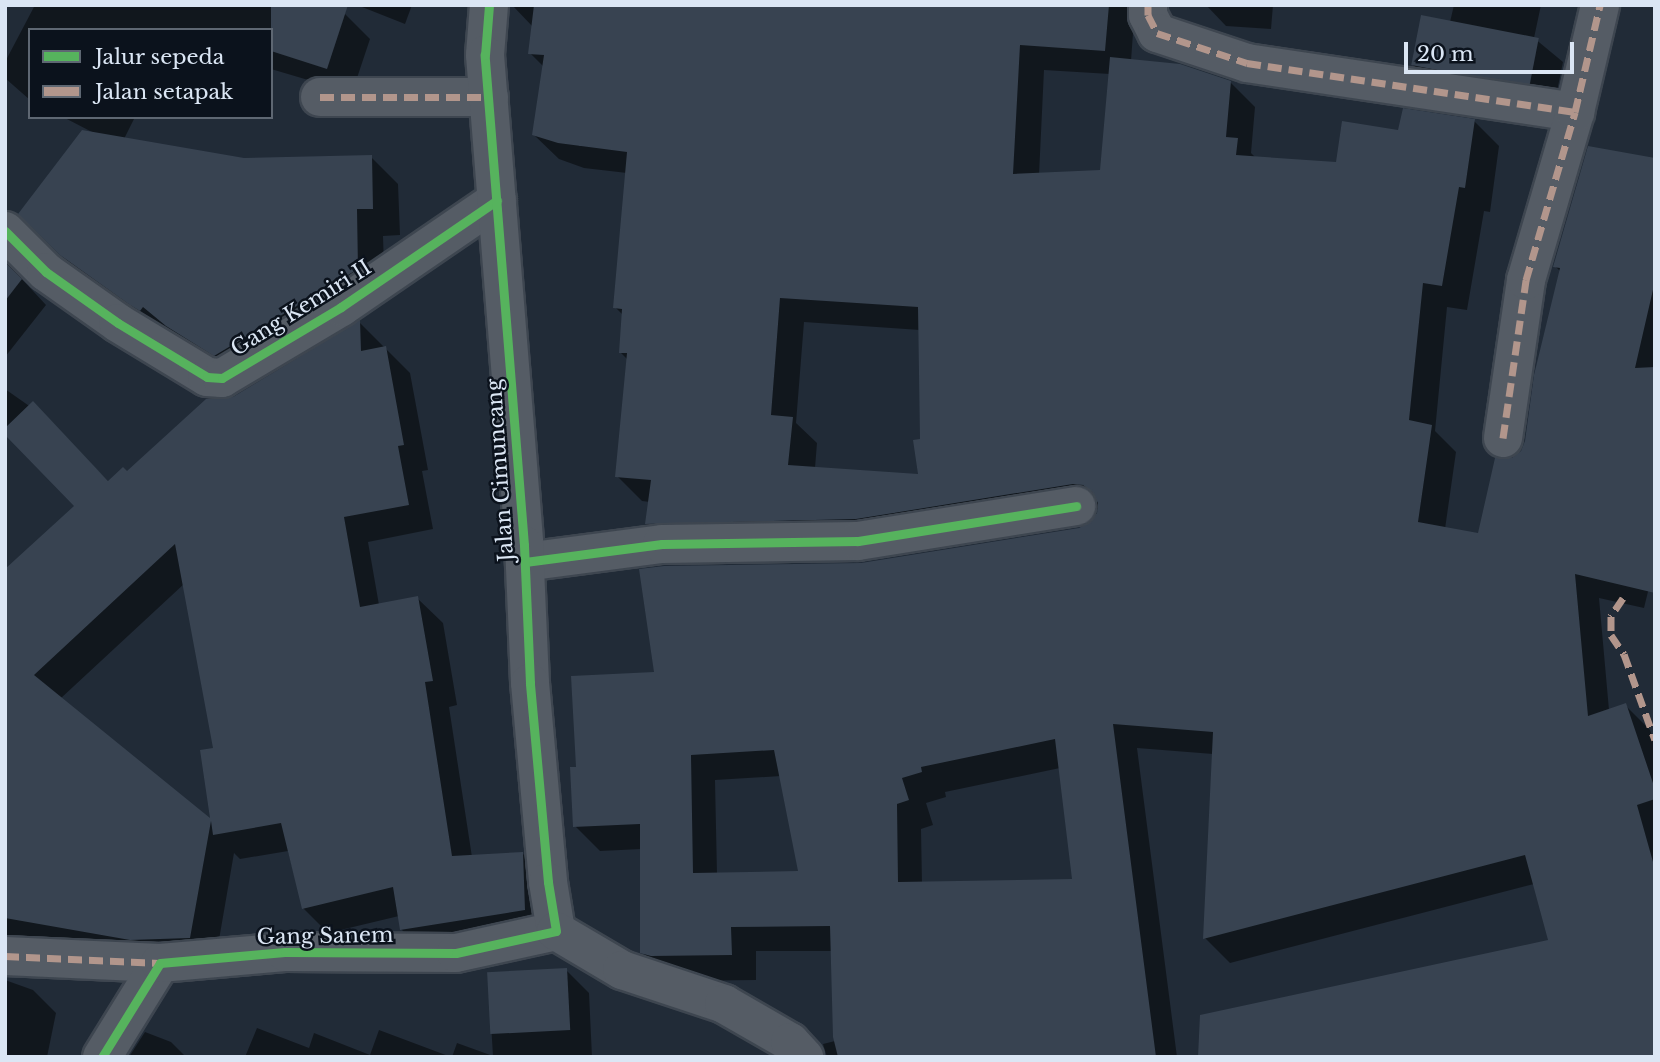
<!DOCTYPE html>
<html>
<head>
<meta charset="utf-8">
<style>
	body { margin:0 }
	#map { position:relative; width:1660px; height:1062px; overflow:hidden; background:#212b37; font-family:"Libre Baskerville",serif }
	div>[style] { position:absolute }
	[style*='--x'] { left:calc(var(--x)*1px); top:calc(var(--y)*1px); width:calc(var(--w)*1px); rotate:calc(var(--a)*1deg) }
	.shadow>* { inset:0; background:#0007 }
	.building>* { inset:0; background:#384351; transform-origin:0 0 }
	.roads { filter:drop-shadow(2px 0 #3e4650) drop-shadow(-2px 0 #3e4650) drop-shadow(0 2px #3e4650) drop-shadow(0 -2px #3e4650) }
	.street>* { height:38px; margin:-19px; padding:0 19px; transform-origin:19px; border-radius:19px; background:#555c65 }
	.secondary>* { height:38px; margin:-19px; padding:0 19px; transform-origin:19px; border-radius:19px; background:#555c65 }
	.quiet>* { height:7px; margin-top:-3.5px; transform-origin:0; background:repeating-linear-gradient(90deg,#b2968c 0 14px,transparent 0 21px) }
	.cycleway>* { height:9px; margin:-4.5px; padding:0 4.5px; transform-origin:4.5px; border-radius:4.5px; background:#56b35d }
	span { translate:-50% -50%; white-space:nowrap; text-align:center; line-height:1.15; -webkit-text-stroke:5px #0b121c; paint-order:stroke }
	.street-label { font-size:21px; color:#dbe6f4 }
	.frame { position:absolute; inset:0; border:7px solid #dbe6f4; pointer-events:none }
	.legend { position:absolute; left:28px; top:28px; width:245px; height:91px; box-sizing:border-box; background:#0b121c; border:2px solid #5e6772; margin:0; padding:9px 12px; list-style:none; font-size:21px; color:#dbe6f4 }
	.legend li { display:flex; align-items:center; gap:14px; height:35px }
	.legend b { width:35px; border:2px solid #5e6772 }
	.scale { position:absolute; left:1404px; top:42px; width:170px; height:32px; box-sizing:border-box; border:4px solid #dbe6f4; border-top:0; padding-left:9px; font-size:21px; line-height:24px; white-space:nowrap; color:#dbe6f4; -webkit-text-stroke:5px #0b121c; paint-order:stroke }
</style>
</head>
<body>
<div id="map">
	<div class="shadow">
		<div style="clip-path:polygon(35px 5px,326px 5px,345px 14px,370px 39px,352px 93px,271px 69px,271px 30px,30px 30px,30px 100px,5px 78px,5px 62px)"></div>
		<div style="clip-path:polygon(357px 5px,412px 5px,405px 24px)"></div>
		<div style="clip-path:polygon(evenodd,512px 5px,1135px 5px,1131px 61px,1230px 82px,1255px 107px,1251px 153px,1256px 158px,1338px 164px,1400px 132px,1474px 121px,1499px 146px,1490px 212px,1484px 211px,1467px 310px,1447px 307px,1435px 431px,1456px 452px,1445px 529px,1479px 535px,1512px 460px,1522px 452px,1526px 442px,1561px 272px,1555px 266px,1655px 160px,1655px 563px,1644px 608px,1599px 598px,1609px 710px,1625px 705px,1650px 730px,1655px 743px,1655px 1057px,1550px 941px,1534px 884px,1230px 963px,1205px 938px,1213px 754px,1137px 748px,1177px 1057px,827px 1057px,823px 1044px,835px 1041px,833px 951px,756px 951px,756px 980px,677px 981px,668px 978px,642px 952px,642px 849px,600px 851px,575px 826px,578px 768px,656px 674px,861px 564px,1080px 529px,1091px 524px,1099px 509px,882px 543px,672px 548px,647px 524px,650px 502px,642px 501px,617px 476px,628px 360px,620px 352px,624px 316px,615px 307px,627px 173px,584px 168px,559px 159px,533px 134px,544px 67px,530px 53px,533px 27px,512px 5px,1044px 70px,1110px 74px,1101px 172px,1039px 175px,1044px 70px,512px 5px,804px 322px,920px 330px,920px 475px,815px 468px,817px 443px,796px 423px,804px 322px,512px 5px,1060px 768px,1074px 881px,922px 884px,921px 829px,933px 825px,926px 803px,946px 797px,945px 792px,1060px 768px,512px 5px,781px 776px,800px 873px,717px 874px,715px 780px,781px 776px)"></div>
		<div style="clip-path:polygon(1206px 5px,1273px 5px,1271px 29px,1226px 26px)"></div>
		<div style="clip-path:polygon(1454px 5px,1541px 5px,1534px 38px,1563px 62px,1554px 106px,1437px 89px,1413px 65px,1450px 22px)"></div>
		<div style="clip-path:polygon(63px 117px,135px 117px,124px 139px,244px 160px,371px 157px,398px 184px,400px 235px,383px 236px,385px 296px,245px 382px,167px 336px,89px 282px,20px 214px,92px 132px)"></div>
		<div style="clip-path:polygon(5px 239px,12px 245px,8px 264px,46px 305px,5px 357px)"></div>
		<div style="clip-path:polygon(evenodd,360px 323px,410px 373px,428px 470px,422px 471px,433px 529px,368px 542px,379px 605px,417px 598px,443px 623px,457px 705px,449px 707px,472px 857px,522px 853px,547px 878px,550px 934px,426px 954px,401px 929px,399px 916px,328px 933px,303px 908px,288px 851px,240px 859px,234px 853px,215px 963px,5px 938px,5px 572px,76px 506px,5px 433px,5px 389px,45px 417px,109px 482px,127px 473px,234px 398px,360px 323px,184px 584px,215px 749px,213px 822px,60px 699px,184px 584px)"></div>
		<div style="clip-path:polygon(566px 970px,589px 993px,592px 1057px,452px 1057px,457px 1043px,493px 1056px,488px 974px)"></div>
		<div style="clip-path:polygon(5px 980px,33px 990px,56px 1013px,47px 1057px,5px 1057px)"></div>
		<div style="clip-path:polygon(257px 1028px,309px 1048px,314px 1033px,370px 1055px,379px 1030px,451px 1057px,245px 1057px)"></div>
		<div style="clip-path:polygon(145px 1032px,171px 1042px,186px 1057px,129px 1057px)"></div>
	</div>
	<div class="building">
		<div style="clip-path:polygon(271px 5px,348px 5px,327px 69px,271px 51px)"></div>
		<div style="clip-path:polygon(evenodd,534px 5px,1109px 5px,1105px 51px,1020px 45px,1013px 174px,1100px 170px,1110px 57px,1180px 64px,1231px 81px,1226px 137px,1238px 138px,1236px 155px,1336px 162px,1342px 121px,1398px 130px,1403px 108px,1475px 119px,1465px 188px,1459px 187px,1442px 286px,1423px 283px,1409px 420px,1432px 425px,1418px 522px,1478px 533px,1495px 458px,1512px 458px,1521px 451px,1525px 441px,1534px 375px,1560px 268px,1553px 267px,1588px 146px,1655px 158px,1655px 281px,1635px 368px,1655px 367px,1655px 593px,1575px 574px,1588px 716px,1626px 703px,1655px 789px,1655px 799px,1637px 805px,1655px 869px,1655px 1057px,1198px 1057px,1200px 1015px,1548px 940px,1525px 855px,1203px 939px,1213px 732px,1113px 724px,1156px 1057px,838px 1057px,833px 1037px,830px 926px,731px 927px,732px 955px,651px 956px,640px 953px,640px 824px,573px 827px,570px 767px,576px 767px,571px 676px,654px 672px,639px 569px,664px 566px,861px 563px,1079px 528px,1090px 522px,1097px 513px,1098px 503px,1092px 492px,1083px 485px,1073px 484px,856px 519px,645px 524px,651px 480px,615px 477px,627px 353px,619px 353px,622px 309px,613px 308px,627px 152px,558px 143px,532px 135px,544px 55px,528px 54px,534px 5px,780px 298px,918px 307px,920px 439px,913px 440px,918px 474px,788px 465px,793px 417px,771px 415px,780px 298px,534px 5px,1055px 739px,1072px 879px,898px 882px,897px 804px,909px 800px,902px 778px,922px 772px,921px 767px,1055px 739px,534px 5px,774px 750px,798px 871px,693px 873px,691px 755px,774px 750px)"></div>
		<div style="left:1421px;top:15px;width:120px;height:51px;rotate:11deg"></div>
		<div style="clip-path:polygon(82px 130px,244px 158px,372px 155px,373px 209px,357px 209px,358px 269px,214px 356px,166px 326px,143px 307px,140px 311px,130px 305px,60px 255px,18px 214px)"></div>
		<div style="clip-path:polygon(5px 262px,22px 279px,5px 301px)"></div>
		<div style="clip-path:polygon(evenodd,360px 320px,361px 351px,386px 346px,404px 445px,398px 446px,409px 505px,344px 517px,360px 607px,418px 596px,433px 681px,425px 682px,452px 856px,523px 852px,525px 910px,400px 930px,393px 887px,302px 909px,281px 823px,213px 835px,211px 821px,190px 938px,130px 940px,5px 918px,5px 569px,74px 506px,5px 435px,5px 428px,33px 401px,108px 481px,123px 467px,127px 471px,206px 399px,233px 397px,360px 320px,175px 544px,213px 748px,200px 750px,210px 818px,34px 675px,175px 544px)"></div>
		<div style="left:567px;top:968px;width:62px;height:80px;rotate:87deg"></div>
	</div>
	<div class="roads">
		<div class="street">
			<div style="--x:1148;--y:5;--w:10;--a:90"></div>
			<div style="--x:1148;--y:15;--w:20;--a:63"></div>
			<div style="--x:1157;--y:33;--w:95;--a:18.4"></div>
			<div style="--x:1247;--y:63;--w:332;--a:8.5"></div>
			<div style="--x:320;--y:97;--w:169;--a:0"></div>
			<div style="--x:5;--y:231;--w:58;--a:45"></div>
			<div style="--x:46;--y:272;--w:88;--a:35.3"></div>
			<div style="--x:118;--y:323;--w:104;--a:31.2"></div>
			<div style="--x:207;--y:377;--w:15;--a:4"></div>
			<div style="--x:222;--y:378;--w:139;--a:-30.8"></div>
			<div style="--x:341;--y:307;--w:189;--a:-34.4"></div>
			<div style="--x:1503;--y:438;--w:160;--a:-81.7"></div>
			<div style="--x:1526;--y:280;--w:175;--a:-73.7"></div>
			<div style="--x:1575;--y:112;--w:110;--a:-76.8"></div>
			<div style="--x:525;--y:562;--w:138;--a:-7.5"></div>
			<div style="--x:662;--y:544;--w:196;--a:-0.9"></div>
			<div style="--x:858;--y:541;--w:221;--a:-9.1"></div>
			<div style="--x:5;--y:956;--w:155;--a:2.6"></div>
			<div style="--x:102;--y:1057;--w:110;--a:-58.3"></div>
			<div style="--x:160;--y:963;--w:125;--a:-5"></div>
			<div style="--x:285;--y:952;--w:171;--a:0.3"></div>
			<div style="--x:456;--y:953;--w:102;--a:-12.4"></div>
		</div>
		<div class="secondary">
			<div style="--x:489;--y:5;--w:50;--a:94.6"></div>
			<div style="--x:485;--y:55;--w:492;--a:85.4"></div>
			<div style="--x:524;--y:545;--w:138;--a:87.5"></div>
			<div style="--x:530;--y:683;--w:200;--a:84.8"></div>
			<div style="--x:548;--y:882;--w:50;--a:80.7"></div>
			<div style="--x:556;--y:931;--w:77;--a:30.6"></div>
			<div style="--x:622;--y:970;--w:108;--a:18.4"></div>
			<div style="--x:724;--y:1004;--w:76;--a:29.9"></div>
			<div style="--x:790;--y:1042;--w:21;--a:47"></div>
		</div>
	</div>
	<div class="quiet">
		<div style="--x:1148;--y:5;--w:10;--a:90"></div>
		<div style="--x:1148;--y:15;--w:20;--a:63"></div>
		<div style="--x:1157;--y:33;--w:95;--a:18.4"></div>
		<div style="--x:1247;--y:63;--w:332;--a:8.5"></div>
		<div style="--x:320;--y:97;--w:169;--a:0"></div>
		<div style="--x:1503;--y:438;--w:160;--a:-81.7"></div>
		<div style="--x:1526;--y:280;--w:175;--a:-73.7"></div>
		<div style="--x:1575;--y:112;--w:110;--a:-76.8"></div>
		<div style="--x:1623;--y:598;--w:22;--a:124"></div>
		<div style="--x:1611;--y:616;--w:19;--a:90"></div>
		<div style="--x:1611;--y:635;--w:23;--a:56"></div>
		<div style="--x:1624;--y:654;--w:91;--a:70.2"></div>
		<div style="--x:5;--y:956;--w:155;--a:2.6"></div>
	</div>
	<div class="cycleway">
		<div style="--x:5;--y:231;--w:58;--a:45"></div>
		<div style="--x:46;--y:272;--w:88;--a:35.3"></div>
		<div style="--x:118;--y:323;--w:104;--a:31.2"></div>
		<div style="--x:207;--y:377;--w:15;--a:4"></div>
		<div style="--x:222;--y:378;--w:139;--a:-30.8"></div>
		<div style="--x:341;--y:307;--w:189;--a:-34.4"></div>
		<div style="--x:525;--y:562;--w:138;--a:-7.5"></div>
		<div style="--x:662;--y:544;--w:196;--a:-0.9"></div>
		<div style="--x:858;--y:541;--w:221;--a:-9.1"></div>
		<div style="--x:102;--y:1057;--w:110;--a:-58.3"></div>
		<div style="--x:160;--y:963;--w:125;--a:-5"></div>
		<div style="--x:285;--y:952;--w:171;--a:0.3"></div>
		<div style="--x:456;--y:953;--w:102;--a:-12.4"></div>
		<div style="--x:556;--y:931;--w:50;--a:-99.3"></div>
		<div style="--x:548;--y:882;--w:200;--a:-95.2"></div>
		<div style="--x:530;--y:683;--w:138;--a:-92.5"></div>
		<div style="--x:524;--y:545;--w:492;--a:-94.6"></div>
		<div style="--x:485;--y:55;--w:50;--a:-85.4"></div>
	</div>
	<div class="street-label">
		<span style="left:301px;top:308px;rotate:-32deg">Gang Kemiri II</span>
		<span style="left:500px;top:470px;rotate:-94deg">Jalan Cimuncang</span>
		<span style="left:325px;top:936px;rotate:-1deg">Gang Sanem</span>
	</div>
	<div class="frame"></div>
	<ul class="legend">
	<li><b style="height:9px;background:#56b35d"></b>Jalur sepeda</li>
	<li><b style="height:9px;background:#b2968c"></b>Jalan setapak</li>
	</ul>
	<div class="scale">20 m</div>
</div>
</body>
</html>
